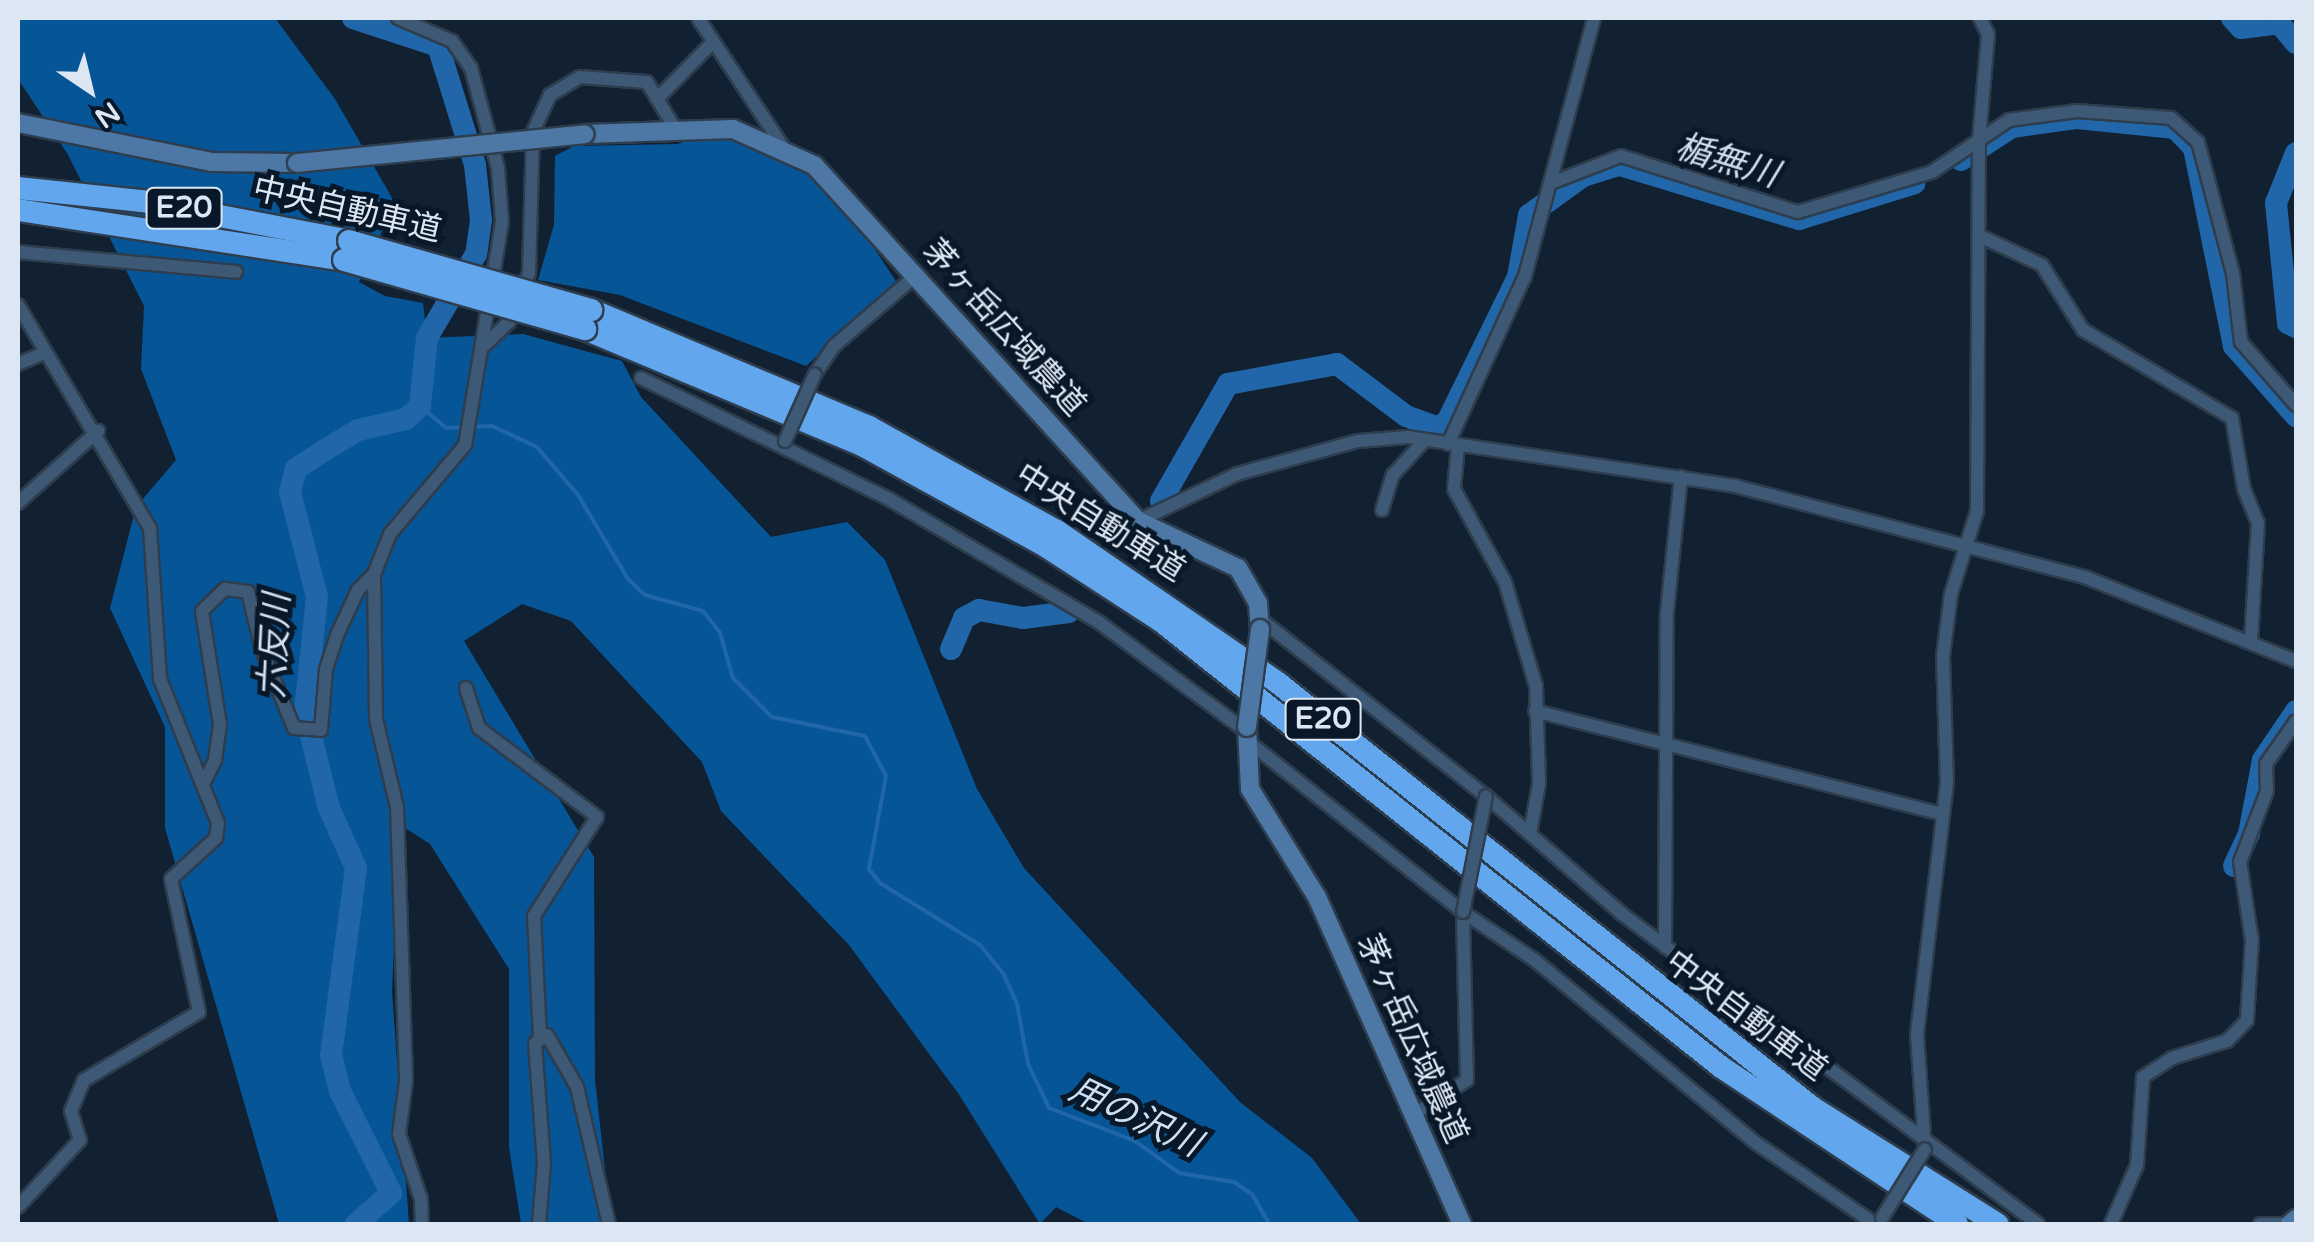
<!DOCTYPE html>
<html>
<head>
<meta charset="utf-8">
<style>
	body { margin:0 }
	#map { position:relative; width:2314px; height:1242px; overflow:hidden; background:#122132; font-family:"Varela Round","Noto Sans JP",sans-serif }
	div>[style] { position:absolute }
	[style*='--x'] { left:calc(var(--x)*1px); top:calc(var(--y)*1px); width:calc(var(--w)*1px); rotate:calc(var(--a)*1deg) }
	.forest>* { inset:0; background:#065597 }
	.stream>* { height:4px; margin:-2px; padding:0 2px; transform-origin:2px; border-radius:2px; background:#2066a9 }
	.river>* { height:22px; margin:-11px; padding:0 11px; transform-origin:11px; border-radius:11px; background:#2066a9 }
	.roads { filter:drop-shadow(2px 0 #2e3d4d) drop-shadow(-2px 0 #2e3d4d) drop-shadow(0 2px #2e3d4d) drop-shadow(0 -2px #2e3d4d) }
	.street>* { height:12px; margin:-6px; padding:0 6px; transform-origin:6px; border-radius:6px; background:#3e5975 }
	.secondary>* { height:18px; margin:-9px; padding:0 9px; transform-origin:9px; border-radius:9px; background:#4d78a6 }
	.highway>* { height:22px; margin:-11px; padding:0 11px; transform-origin:11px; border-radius:11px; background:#62a6ee }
	.bridges { filter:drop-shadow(2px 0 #2e3d4d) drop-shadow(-2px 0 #2e3d4d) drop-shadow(0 2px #2e3d4d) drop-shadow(0 -2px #2e3d4d) }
	.street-bridge>* { height:12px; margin:-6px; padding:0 6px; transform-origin:6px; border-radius:6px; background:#3e5975 }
	.secondary-bridge>* { height:18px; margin:-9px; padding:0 9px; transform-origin:9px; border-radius:9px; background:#4d78a6 }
	.highway-bridge>* { height:22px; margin:-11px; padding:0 11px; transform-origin:11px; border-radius:11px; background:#62a6ee }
	span { translate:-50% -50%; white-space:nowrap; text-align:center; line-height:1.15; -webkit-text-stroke:10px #091828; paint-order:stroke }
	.shield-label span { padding:2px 8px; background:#091828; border:2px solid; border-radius:8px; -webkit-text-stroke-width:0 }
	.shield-label { font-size:30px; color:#dde7f3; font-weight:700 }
	.street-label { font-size:32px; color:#dde7f3 }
	.water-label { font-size:35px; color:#cedff2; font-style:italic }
	.frame { position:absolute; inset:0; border:20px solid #dde7f3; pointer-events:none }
	.north { position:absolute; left:40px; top:40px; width:100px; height:100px; -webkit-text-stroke:8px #091828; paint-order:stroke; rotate:145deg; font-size:28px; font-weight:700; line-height:40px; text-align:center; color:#dde7f3 }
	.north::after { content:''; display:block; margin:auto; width:35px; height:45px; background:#dde7f3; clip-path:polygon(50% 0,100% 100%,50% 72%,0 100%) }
</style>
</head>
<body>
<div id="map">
	<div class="forest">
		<div style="clip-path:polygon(18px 18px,275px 18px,335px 99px,395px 203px,359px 282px,385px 296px,423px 303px,427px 338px,523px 334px,622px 361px,641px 397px,771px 537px,847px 522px,885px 560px,977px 789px,1024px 868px,1240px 1102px,1312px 1158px,1361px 1224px,1089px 1224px,1056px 1207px,1040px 1224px,958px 1093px,849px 945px,721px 811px,702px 762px,571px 621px,522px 604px,464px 641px,594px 857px,595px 1080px,611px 1224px,521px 1224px,509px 1147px,509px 969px,430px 844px,399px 824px,392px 992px,409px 1224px,279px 1224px,165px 828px,165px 727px,110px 608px,136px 507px,176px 460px,141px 369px,144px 306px,67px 153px,18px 79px)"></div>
		<div style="clip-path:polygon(713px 133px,784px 155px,817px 181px,858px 224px,897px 283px,806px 366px,620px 295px,538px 280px,554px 225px,555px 156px,574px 146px,677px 144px)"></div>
	</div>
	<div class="stream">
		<div style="--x:420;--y:406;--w:34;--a:40"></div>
		<div style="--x:446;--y:428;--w:46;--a:-2.5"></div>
		<div style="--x:492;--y:426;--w:50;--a:25"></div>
		<div style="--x:537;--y:447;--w:63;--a:49.5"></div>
		<div style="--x:578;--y:495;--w:98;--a:59.2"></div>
		<div style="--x:628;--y:579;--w:23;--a:43"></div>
		<div style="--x:645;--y:595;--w:60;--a:15.4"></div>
		<div style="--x:703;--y:611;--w:28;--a:52"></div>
		<div style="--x:720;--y:633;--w:47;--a:73.9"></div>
		<div style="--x:733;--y:678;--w:55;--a:45"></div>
		<div style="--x:772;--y:717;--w:95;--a:11.5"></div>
		<div style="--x:865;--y:736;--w:45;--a:62.3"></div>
		<div style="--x:886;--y:776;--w:95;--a:100.4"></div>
		<div style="--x:869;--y:869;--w:18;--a:52"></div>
		<div style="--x:880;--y:883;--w:118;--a:31.8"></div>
		<div style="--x:980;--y:945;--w:38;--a:51"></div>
		<div style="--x:1004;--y:975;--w:32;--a:66"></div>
		<div style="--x:1017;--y:1004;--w:61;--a:79.6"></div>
		<div style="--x:1028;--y:1064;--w:49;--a:64.5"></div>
		<div style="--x:1049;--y:1108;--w:92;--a:21"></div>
		<div style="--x:1135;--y:1141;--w:54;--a:36"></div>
		<div style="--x:1179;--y:1173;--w:56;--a:9.3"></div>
		<div style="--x:1234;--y:1182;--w:22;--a:34"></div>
		<div style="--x:1252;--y:1194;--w:34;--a:60"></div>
		<div style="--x:359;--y:1222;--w:2;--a:63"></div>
	</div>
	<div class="river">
		<div style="--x:353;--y:18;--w:89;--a:18.2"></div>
		<div style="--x:438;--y:46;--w:125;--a:72.7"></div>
		<div style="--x:475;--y:165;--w:55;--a:83.8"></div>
		<div style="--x:481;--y:220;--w:34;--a:98"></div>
		<div style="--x:476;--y:254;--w:97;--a:120.3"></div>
		<div style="--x:427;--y:338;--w:68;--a:95.9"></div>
		<div style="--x:420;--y:406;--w:19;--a:137"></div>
		<div style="--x:406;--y:419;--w:49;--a:167.1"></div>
		<div style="--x:358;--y:430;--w:39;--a:149"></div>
		<div style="--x:325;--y:450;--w:35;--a:147"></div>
		<div style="--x:296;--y:469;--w:24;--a:105"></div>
		<div style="--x:290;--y:492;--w:108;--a:75.6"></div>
		<div style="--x:317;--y:597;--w:116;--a:96"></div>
		<div style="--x:305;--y:712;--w:99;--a:76"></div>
		<div style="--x:329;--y:808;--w:66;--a:65.8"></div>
		<div style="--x:356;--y:868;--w:189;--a:97.6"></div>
		<div style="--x:331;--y:1055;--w:37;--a:76"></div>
		<div style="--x:340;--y:1091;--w:114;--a:63.4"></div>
		<div style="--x:391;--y:1193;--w:47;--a:138.5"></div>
		<div style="--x:2232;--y:18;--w:13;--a:48"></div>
		<div style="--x:2241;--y:28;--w:38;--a:-7"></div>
		<div style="--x:2279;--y:23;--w:26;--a:50"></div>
		<div style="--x:2296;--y:153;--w:54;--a:111.8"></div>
		<div style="--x:2276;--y:203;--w:121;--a:84.3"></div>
		<div style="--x:2288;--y:323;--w:9;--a:27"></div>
		<div style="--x:1961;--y:160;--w:61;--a:-32.9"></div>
		<div style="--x:2012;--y:127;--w:66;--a:-7.9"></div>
		<div style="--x:2077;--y:118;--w:99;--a:5.8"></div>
		<div style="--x:2175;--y:128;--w:28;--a:46"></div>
		<div style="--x:2194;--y:148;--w:202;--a:78.6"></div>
		<div style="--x:2234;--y:346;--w:94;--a:48.5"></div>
		<div style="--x:1161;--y:501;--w:135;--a:-60.2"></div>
		<div style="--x:1228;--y:384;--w:111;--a:-10.4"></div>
		<div style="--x:1337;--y:364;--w:86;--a:37"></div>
		<div style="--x:1406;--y:416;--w:33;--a:20"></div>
		<div style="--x:1437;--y:427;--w:11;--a:-27"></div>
		<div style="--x:1447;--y:422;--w:161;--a:-63.9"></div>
		<div style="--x:1518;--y:277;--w:63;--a:-79.9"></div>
		<div style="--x:1529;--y:215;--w:67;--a:-35.8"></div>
		<div style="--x:1583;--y:176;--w:39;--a:-17"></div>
		<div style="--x:1620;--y:165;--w:187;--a:16.8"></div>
		<div style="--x:1799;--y:219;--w:121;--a:-17.2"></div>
		<div style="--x:951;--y:649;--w:34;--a:-67"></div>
		<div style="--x:964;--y:618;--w:17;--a:-28"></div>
		<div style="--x:979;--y:610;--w:45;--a:10.3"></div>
		<div style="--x:1023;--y:618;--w:46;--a:-7.4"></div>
		<div style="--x:2234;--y:866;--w:35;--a:-65"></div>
		<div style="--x:2249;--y:834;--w:75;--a:-79.3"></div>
		<div style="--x:2263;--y:760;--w:59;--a:-56"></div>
	</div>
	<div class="roads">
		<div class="street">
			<div style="--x:398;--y:18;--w:59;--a:23.1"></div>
			<div style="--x:452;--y:41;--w:33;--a:55"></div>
			<div style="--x:471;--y:68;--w:104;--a:74.9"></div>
			<div style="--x:498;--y:168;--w:54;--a:85.8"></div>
			<div style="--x:502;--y:222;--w:226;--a:99.4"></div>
			<div style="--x:465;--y:445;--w:116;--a:130.1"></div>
			<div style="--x:390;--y:534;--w:43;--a:111.8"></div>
			<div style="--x:374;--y:574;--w:145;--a:89.2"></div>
			<div style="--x:376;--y:719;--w:90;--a:76.6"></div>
			<div style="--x:397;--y:807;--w:274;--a:88.1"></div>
			<div style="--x:406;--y:1081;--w:53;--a:97.5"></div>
			<div style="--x:399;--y:1134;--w:69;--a:71.3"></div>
			<div style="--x:421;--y:1199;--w:25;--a:88"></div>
			<div style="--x:698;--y:18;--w:154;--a:56.6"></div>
			<div style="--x:659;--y:97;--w:73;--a:-45.6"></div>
			<div style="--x:1551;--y:183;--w:75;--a:-21.1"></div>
			<div style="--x:1621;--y:156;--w:186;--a:17.6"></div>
			<div style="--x:1798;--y:212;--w:140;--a:-16.6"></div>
			<div style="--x:1932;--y:172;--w:93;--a:-34"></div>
			<div style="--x:2009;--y:120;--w:69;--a:-7.5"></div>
			<div style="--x:2077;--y:111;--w:94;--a:4.3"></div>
			<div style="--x:2171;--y:118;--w:36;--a:42"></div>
			<div style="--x:2198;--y:142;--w:137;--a:75.1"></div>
			<div style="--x:2233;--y:274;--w:68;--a:83.3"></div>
			<div style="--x:2241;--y:342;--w:84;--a:48.9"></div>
			<div style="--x:1982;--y:237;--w:66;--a:25"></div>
			<div style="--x:2042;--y:265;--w:77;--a:57.8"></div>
			<div style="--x:2083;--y:330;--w:173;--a:30.6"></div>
			<div style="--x:2232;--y:418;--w:72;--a:80.4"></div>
			<div style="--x:2244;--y:489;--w:37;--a:68"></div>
			<div style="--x:2258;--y:523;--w:119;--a:93.4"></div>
			<div style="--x:18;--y:252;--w:219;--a:5.2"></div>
			<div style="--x:18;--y:305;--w:259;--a:59.4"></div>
			<div style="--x:150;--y:528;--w:151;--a:86.2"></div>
			<div style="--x:160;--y:679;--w:155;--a:68.1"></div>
			<div style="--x:218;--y:823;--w:15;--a:98"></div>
			<div style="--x:216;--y:838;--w:61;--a:137.7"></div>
			<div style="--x:171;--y:879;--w:136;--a:78.1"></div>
			<div style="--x:199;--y:1012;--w:134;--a:149.4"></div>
			<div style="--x:84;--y:1080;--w:34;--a:113"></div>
			<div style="--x:71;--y:1111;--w:30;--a:73"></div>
			<div style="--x:80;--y:1140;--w:91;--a:132.8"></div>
			<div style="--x:484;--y:346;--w:35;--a:-44"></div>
			<div style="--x:509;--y:322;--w:53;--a:-67.8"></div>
			<div style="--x:529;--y:273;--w:141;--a:-88.4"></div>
			<div style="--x:533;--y:132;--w:41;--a:-65.3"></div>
			<div style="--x:550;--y:95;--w:35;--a:-31"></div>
			<div style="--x:580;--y:77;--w:67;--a:4.3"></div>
			<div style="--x:647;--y:82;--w:52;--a:59"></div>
			<div style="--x:18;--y:364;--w:30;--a:-23"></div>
			<div style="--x:815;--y:374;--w:34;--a:-56"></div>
			<div style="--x:834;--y:346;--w:107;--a:-40.8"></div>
			<div style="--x:641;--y:378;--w:276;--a:26"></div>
			<div style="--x:889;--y:499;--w:245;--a:30.4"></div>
			<div style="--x:1100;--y:623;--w:182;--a:36.5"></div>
			<div style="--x:1448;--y:444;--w:185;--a:-65.4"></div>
			<div style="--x:1525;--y:276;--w:267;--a:-75"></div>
			<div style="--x:1458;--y:446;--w:43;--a:95.3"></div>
			<div style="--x:1454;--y:489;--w:106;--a:61.3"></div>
			<div style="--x:1505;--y:582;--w:109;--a:73.4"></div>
			<div style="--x:1536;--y:686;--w:98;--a:88.2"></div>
			<div style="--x:1539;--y:784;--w:51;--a:100.2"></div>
			<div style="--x:18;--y:503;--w:108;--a:-42"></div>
			<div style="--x:1382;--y:510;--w:37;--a:-73"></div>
			<div style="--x:1393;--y:475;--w:47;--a:-47.6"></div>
			<div style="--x:1138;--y:521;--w:110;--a:-25.4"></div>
			<div style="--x:1237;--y:474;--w:125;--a:-15.3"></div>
			<div style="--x:1358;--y:441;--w:50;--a:-4.6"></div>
			<div style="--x:1408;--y:437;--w:331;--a:8.5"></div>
			<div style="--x:1735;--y:486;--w:364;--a:14.6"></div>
			<div style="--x:2087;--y:578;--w:225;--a:21.7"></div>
			<div style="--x:1260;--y:619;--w:287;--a:38.1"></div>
			<div style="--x:1486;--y:796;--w:180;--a:40.9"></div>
			<div style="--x:1622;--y:914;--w:519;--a:36.69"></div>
			<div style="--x:466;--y:688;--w:42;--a:72"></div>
			<div style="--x:479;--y:728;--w:148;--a:37"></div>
			<div style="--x:597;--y:817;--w:117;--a:122.5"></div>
			<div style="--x:534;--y:916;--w:121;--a:87.2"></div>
			<div style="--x:1535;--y:711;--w:420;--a:14.2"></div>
			<div style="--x:1245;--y:739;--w:278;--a:38.4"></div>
			<div style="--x:1463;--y:912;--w:88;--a:33.9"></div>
			<div style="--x:1536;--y:961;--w:286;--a:39.6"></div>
			<div style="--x:1756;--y:1143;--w:144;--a:34.2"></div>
			<div style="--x:204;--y:782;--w:25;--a:-63"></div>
			<div style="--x:215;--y:760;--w:35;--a:-82"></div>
			<div style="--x:220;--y:725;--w:115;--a:-99"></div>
			<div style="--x:202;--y:611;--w:32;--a:-44"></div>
			<div style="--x:225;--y:589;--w:23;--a:7"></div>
			<div style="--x:248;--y:592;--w:60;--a:76.4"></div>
			<div style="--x:262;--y:650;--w:84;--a:67.7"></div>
			<div style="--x:294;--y:728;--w:27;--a:4"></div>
			<div style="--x:321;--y:730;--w:61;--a:-85.3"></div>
			<div style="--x:326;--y:669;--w:38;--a:-72"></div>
			<div style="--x:338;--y:633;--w:47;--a:-65.1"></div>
			<div style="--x:358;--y:590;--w:23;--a:-45"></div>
			<div style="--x:1665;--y:947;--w:335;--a:-89.7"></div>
			<div style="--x:1667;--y:612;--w:136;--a:-84.1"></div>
			<div style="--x:1413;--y:1115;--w:64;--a:-32.9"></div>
			<div style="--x:1467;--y:1080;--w:168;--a:-91.4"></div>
			<div style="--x:1925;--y:1149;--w:115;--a:-94"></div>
			<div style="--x:1917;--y:1034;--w:253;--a:-83.2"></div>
			<div style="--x:1947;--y:783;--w:127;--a:-91.8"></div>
			<div style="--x:1943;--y:656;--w:63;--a:-82.6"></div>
			<div style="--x:1951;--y:594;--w:87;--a:-72.6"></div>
			<div style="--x:1977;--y:511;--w:371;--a:-89.7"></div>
			<div style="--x:1979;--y:140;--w:106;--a:-85.1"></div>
			<div style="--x:1988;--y:34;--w:18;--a:-117"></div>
			<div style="--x:539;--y:1224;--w:61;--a:-85.3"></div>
			<div style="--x:544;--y:1163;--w:120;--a:-94.3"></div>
			<div style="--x:535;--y:1043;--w:14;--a:-34"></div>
			<div style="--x:547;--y:1035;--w:60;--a:60"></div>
			<div style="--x:577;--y:1087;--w:141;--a:76.9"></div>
			<div style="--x:2111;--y:1224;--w:64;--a:-66.2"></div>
			<div style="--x:2137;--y:1165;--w:88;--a:-86.1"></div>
			<div style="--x:2143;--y:1077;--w:35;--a:-33"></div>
			<div style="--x:2172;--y:1058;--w:58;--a:-17.2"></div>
			<div style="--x:2227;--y:1041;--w:29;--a:-46"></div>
			<div style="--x:2247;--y:1020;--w:79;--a:-86.4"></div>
			<div style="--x:2252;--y:941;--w:80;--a:-98.6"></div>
			<div style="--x:2240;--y:862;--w:76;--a:-69.2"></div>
			<div style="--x:2267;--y:791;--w:27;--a:-92"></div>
			<div style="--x:2266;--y:764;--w:52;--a:-55.1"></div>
			<div style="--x:2260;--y:1224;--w:31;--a:0"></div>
		</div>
		<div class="secondary">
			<div style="--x:18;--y:123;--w:197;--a:11.4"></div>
			<div style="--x:211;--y:162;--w:86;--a:0.7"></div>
			<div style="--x:585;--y:134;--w:148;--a:-1.9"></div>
			<div style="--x:733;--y:129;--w:89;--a:24"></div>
			<div style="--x:814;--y:165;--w:481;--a:47.7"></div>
			<div style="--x:1138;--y:521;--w:110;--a:25.2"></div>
			<div style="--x:1238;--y:568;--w:40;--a:60.3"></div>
			<div style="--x:1258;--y:603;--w:26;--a:86"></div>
			<div style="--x:1247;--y:727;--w:62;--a:87.2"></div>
			<div style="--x:1250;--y:789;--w:127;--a:58.2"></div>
			<div style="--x:1317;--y:897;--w:358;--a:66.1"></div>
			<div style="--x:2290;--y:1224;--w:8;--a:-40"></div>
		</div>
		<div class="highway">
			<div style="--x:18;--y:188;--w:125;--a:6"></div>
			<div style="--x:142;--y:201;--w:211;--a:10.9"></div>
			<div style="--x:18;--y:210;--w:330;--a:8.7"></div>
			<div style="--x:591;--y:310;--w:302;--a:22.8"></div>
			<div style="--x:869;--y:427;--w:215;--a:29"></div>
			<div style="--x:1057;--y:531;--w:268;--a:34.5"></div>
			<div style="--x:1278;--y:683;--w:683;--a:38.46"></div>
			<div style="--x:1813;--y:1108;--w:218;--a:32.2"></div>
			<div style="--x:585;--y:329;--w:298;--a:22.7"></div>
			<div style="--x:860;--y:444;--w:213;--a:28.8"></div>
			<div style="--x:1047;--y:547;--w:136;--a:33"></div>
			<div style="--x:1161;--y:621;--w:716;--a:38.53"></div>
			<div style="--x:1721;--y:1067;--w:283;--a:33.6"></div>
		</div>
	</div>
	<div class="bridges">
		<div class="street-bridge">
			<div style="--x:785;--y:441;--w:73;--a:-65.9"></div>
			<div style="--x:1463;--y:912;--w:118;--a:-78.8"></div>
			<div style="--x:1882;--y:1218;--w:81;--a:-58.1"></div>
		</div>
		<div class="secondary-bridge">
			<div style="--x:297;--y:163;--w:289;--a:-5.7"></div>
			<div style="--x:1247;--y:727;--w:99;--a:-82.4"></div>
		</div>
		<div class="highway-bridge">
			<div style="--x:349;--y:241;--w:252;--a:15.9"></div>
			<div style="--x:344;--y:260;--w:251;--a:16"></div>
		</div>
	</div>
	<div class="shield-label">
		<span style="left:184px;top:208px">E20</span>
		<span style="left:1323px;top:719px">E20</span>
	</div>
	<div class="street-label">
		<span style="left:347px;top:210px;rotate:13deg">中央自動車道</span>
		<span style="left:1004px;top:328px;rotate:48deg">茅ヶ岳広域農道</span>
		<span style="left:1100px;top:523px;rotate:32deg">中央自動車道</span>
		<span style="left:1746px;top:1016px;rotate:37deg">中央自動車道</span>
		<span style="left:1412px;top:1039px;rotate:66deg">茅ヶ岳広域農道</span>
	</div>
	<div class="water-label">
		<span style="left:1727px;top:161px;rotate:17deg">楯無川</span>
		<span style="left:275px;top:646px;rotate:-87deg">六反川</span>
		<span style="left:1135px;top:1117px;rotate:25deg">用の沢川</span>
	</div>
	<div class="frame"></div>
	<div class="north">N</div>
</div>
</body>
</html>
